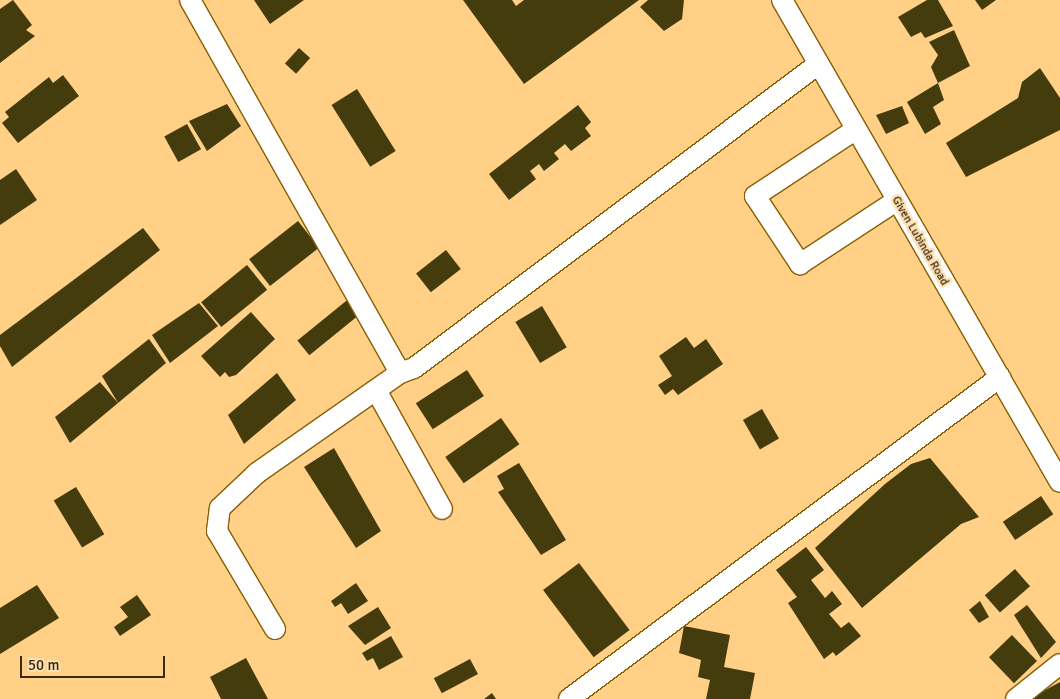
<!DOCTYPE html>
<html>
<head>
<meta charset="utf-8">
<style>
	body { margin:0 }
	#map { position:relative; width:1060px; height:699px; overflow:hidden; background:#ffd086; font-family:Signika,sans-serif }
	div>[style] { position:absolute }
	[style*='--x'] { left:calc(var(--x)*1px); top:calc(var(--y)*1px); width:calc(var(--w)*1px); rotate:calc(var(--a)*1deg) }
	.building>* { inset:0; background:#453c0d; transform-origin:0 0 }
	.roads { filter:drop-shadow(1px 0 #885f04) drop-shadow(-1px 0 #885f04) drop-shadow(0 1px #885f04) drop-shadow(0 -1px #885f04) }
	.minor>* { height:20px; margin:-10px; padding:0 10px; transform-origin:10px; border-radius:10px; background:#fff }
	span { translate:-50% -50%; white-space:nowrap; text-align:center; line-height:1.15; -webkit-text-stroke:5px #fde1b6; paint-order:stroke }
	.street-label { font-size:12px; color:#3c2a0a }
	.scale { position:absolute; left:20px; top:656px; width:145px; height:22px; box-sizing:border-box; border:2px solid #3c2a0a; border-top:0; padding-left:6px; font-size:15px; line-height:18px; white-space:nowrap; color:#3c2a0a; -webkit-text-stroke:4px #fde1b6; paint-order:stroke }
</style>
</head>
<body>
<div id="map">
	<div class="building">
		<div style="clip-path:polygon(13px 0,32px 25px,26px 30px,35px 36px,0 63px,0 9px)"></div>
		<div style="clip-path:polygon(254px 0,304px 0,270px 24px)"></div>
		<div style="clip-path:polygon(463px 0,512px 0,516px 6px,524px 0,639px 0,524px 84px)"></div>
		<div style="clip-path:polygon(648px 0,684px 0,682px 19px,664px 31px,640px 7px)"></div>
		<div style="clip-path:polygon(927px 0,938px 0,953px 26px,925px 38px,921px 32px,911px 37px,898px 17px)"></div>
		<div style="clip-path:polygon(975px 0,996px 0,982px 10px)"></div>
		<div style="clip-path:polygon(954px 30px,970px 66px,938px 83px,931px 67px,938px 55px,929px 42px)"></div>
		<div style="left:299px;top:48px;width:15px;height:21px;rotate:42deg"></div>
		<div style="clip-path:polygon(1040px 68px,1060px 98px,1060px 130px,966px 177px,946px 143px,1018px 98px,1022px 82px)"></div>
		<div style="clip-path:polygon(63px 75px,79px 96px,18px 143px,2px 123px,9px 117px,5px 112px,49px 77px,53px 83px)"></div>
		<div style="clip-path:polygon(938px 83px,944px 100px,933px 107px,941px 124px,925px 134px,907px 102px)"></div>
		<div style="left:357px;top:89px;width:73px;height:30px;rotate:58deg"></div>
		<div style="clip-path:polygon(227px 104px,241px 126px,207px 151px,189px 121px)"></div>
		<div style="clip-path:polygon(578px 105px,591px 122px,585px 128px,591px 136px,571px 151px,565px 144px,554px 153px,559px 159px,544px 171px,539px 164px,530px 171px,536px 179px,509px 200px,489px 174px)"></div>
		<div style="clip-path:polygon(902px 106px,909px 123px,886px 134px,876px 115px)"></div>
		<div style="left:187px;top:124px;width:29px;height:26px;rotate:61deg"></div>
		<div style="clip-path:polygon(16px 169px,37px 200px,0 225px,0 180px)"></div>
		<div style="left:298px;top:221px;width:34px;height:62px;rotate:52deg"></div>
		<div style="clip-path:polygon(143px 228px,160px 250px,12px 367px,0 346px,0 335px)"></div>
		<div style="left:446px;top:250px;width:24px;height:38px;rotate:52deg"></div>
		<div style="left:247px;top:265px;width:32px;height:59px;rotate:51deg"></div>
		<div style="left:351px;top:297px;width:19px;height:69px;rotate:51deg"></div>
		<div style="clip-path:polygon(199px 303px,218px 326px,170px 363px,152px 335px)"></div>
		<div style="left:542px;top:306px;width:48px;height:31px;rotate:59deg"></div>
		<div style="clip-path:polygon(251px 312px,275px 339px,236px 375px,229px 377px,225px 372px,220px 377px,201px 356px)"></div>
		<div style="clip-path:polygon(686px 337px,694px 348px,706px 339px,723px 364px,678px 395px,673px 389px,665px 395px,658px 385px,672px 376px,659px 356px)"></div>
		<div style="clip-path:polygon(149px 339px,166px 363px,118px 403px,102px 376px)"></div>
		<div style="left:467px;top:370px;width:31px;height:61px;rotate:57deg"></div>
		<div style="clip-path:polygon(277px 373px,296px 400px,244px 444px,228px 415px)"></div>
		<div style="clip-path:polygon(100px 382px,118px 403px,70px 443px,55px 417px)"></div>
		<div style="left:762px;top:409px;width:34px;height:22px;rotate:60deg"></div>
		<div style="left:501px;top:418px;width:32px;height:68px;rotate:55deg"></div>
		<div style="clip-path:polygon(334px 448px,381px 531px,356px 548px,304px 467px)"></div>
		<div style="clip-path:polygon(930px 458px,979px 517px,961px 524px,862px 608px,815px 548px,885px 484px,911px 464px)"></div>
		<div style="clip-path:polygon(519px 463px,566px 540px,541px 555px,498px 492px,504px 489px,497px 476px)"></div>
		<div style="left:76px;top:487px;width:55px;height:26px;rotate:59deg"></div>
		<div style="left:1041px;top:496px;width:22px;height:46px;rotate:56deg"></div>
		<div style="clip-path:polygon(806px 547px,824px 570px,811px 580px,825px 598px,832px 591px,842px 604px,829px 614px,841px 628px,849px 622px,861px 636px,836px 656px,833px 652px,824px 659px,788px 603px,797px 597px,776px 570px)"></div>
		<div style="left:579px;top:563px;width:84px;height:45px;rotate:53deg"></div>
		<div style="left:1015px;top:569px;width:23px;height:40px;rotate:49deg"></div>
		<div style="clip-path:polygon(356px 583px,368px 601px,348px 614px,341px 603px,335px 607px,331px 601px)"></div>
		<div style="clip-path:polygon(37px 585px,59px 618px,0 654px,0 608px)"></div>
		<div style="clip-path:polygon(137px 595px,151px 615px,120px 636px,114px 627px,128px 617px,120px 607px)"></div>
		<div style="clip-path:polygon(980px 601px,989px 617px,979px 623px,969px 610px)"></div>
		<div style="clip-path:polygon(1027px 605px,1056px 642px,1041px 658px,1014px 615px)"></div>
		<div style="clip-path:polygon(378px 607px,391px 628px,365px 645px,348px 626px)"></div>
		<div style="clip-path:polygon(684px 626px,730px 635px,724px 667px,755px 673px,750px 699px,706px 699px,710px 680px,698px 677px,701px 660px,679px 653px)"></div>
		<div style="left:1012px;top:635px;width:36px;height:32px;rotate:46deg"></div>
		<div style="clip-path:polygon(391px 636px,403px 657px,379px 670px,373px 658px,367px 661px,362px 653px)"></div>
		<div style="clip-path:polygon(246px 658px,268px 699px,221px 699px,210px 677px)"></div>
		<div style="left:470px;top:659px;width:17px;height:41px;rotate:62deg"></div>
		<div style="clip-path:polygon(1060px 682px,1060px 699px,1029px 699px)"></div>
		<div style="clip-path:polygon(492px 693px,496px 699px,484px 699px)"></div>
	</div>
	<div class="roads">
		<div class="minor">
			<div style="--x:190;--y:0;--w:428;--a:60.6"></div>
			<div style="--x:782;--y:0;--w:556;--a:60.03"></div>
			<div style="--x:855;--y:130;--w:120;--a:146.6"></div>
			<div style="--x:755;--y:196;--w:82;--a:56.5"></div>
			<div style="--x:800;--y:264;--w:115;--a:-33.3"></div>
			<div style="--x:376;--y:390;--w:136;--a:61"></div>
			<div style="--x:275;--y:629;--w:114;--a:-120.6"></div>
			<div style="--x:217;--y:531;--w:23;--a:-83"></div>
			<div style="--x:220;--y:508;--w:51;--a:-43.4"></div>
			<div style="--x:257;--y:473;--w:174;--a:-35"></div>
			<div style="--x:400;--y:373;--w:15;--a:-20"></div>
			<div style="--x:414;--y:368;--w:504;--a:-36.94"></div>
			<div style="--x:569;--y:699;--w:538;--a:-36.76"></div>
			<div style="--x:1016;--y:699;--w:56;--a:-38.5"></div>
		</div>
	</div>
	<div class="street-label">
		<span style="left:920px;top:241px;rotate:60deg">Given Lubinda Road</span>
	</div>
	<div class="scale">50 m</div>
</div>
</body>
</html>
